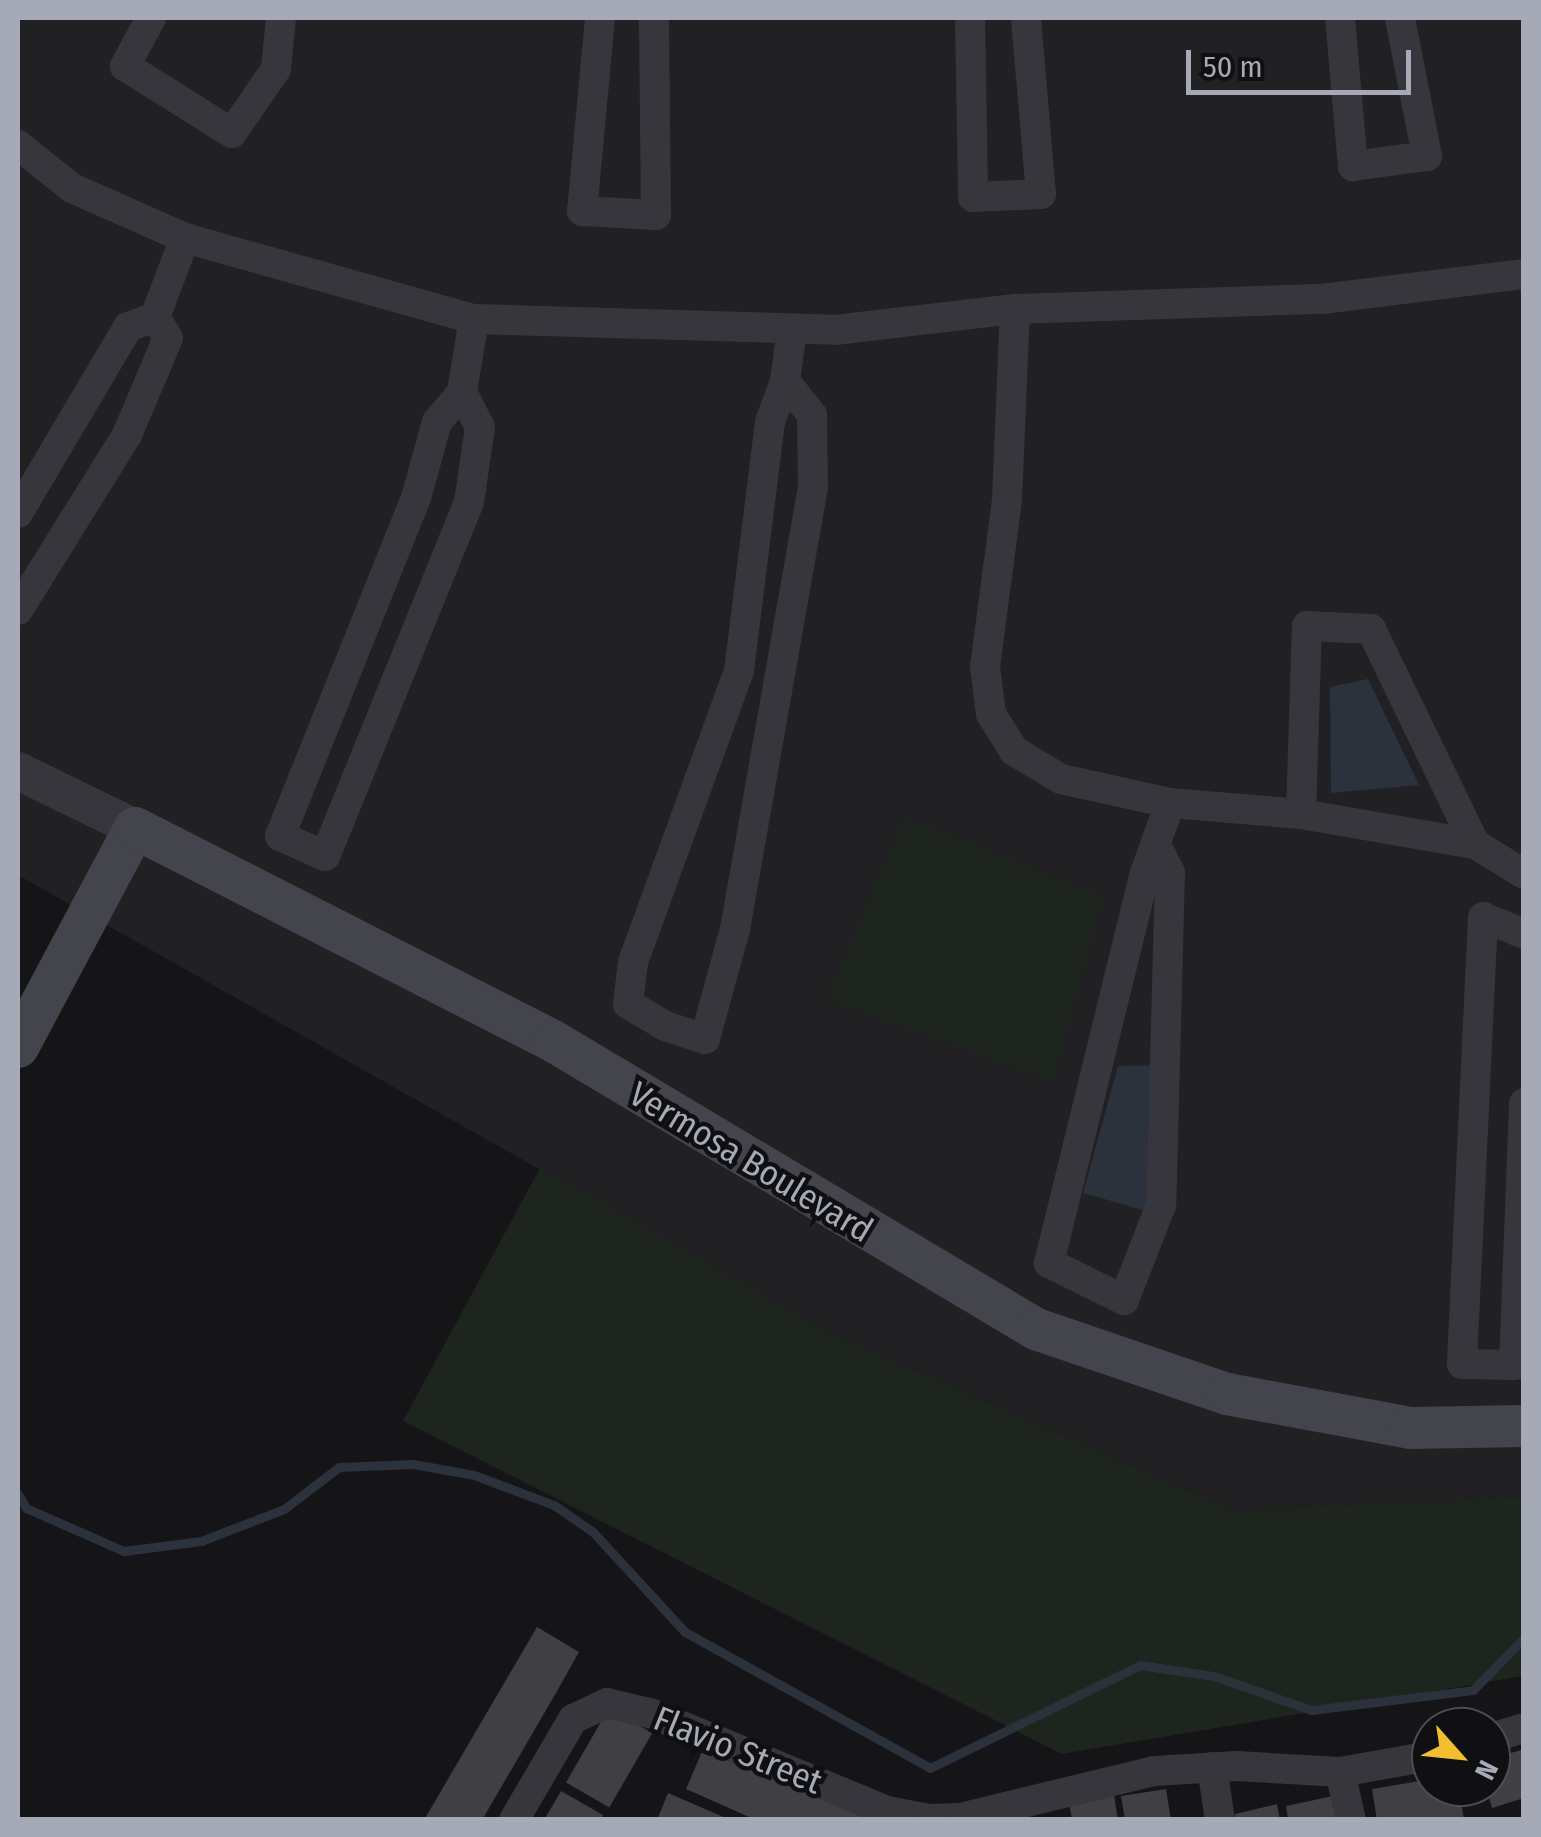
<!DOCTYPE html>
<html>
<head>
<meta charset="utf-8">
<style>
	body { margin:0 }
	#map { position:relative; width:1541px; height:1837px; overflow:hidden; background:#151517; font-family:"Fira Sans Condensed",sans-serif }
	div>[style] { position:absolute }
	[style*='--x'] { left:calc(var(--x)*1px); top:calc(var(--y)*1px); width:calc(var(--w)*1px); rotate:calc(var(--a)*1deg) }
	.built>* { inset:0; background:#212124 }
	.green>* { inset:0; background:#1d251e }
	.water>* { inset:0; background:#2b323b }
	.stream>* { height:9px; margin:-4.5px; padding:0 4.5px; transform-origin:4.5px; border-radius:4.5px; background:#2b323b }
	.building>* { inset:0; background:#3f3f44; transform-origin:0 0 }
	.minor>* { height:30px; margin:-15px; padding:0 15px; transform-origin:15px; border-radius:15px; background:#36363c }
	.tertiary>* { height:38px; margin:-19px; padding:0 19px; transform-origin:19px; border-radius:19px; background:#36363c }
	.secondary>* { height:42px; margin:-21px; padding:0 21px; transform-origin:21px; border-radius:21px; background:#44454c }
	span { translate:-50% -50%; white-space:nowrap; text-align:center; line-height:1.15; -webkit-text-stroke:9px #101012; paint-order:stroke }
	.street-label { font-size:35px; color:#a6aab7 }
	.frame { position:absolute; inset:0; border:20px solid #a6aab7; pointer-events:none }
	.north { position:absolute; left:1411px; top:1707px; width:100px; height:100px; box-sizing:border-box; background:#101012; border:2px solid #4c4e54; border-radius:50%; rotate:117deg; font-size:28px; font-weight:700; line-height:40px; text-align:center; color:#a6aab7 }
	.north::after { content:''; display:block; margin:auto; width:35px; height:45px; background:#f3bf30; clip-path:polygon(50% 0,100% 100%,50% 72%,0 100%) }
	.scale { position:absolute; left:1186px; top:50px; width:225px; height:45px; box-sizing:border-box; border:5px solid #a6aab7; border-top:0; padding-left:12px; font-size:30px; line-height:35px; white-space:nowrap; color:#a6aab7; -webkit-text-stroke:8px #101012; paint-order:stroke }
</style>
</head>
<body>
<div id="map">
	<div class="built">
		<div style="clip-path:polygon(18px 18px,1523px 18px,1523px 1496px,1233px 1510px,826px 1331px,18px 875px)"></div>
	</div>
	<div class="green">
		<div style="clip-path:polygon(904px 817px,1103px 897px,1053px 1081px,827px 1000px)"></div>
		<div style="clip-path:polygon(540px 1168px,826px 1331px,1233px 1510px,1523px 1496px,1523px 1676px,1062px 1754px,403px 1421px)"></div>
	</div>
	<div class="water">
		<div style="clip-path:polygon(1368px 679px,1419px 785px,1331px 793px,1330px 687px)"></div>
		<div style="clip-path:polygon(1160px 1065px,1157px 1214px,1083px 1193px,1118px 1066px)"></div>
	</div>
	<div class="stream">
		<div style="--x:18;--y:1494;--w:16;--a:60"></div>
		<div style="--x:26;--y:1508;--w:107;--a:23.7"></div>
		<div style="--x:124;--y:1551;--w:78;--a:-7.4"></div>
		<div style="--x:201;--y:1541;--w:89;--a:-21.1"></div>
		<div style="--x:284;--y:1509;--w:69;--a:-37.4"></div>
		<div style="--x:339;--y:1467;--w:74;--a:-2.3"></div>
		<div style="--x:413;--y:1464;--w:62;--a:10.2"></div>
		<div style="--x:474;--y:1475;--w:85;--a:20.6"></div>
		<div style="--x:554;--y:1505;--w:47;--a:34.7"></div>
		<div style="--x:593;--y:1532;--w:136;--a:47.4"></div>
		<div style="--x:685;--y:1632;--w:280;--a:29"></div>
		<div style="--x:930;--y:1768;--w:234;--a:-26.1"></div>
		<div style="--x:1140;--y:1665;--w:75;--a:8.5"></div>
		<div style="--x:1214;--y:1676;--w:103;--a:19.3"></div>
		<div style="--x:1311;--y:1710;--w:163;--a:-7"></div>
		<div style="--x:1473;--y:1690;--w:73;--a:-45.6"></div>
	</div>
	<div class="building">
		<div style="clip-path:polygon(537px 1627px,579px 1652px,556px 1693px,482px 1820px,424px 1820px)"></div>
		<div style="left:609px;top:1708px;width:50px;height:86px;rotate:30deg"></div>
		<div style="clip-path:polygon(704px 1747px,870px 1820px,756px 1820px,686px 1789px)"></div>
		<div style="clip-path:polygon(1524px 1749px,1524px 1798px,1492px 1808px,1486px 1787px,1491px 1787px,1491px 1759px)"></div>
		<div style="clip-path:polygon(1431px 1779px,1431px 1787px,1459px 1787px,1464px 1820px,1377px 1820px,1372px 1789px)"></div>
		<div style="clip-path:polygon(1166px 1789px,1171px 1820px,1125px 1820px,1121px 1796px)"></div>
		<div style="clip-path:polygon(561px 1791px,603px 1815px,600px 1820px,544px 1820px)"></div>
		<div style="clip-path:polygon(668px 1793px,712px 1812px,730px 1820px,657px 1820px)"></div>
		<div style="clip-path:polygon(1114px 1795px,1118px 1820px,1072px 1820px,1069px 1802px)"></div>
		<div style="clip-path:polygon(1333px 1796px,1338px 1820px,1288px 1820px,1286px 1806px)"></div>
		<div style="clip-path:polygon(1277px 1804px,1280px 1820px,1236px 1820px,1235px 1814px)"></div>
	</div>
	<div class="minor">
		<div style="--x:151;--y:18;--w:55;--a:118.4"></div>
		<div style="--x:125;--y:66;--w:126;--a:32.1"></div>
		<div style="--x:232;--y:133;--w:78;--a:-55.5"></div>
		<div style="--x:276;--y:69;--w:51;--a:-84.4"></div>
		<div style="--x:600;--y:18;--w:194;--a:95.3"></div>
		<div style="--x:582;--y:211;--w:74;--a:3.1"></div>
		<div style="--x:656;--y:215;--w:197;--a:-90.6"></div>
		<div style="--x:970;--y:18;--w:179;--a:89"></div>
		<div style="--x:973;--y:197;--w:68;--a:-2.5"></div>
		<div style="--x:1041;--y:194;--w:177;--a:-94.9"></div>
		<div style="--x:1340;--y:18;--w:149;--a:85"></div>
		<div style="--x:1353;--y:166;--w:75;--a:-7.7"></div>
		<div style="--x:1427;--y:156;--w:141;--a:-101.1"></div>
		<div style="--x:18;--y:145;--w:69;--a:38.5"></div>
		<div style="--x:72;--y:188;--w:124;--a:23.9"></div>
		<div style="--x:185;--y:238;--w:300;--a:15.7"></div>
		<div style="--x:474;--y:319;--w:361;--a:1.7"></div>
		<div style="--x:835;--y:330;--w:181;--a:-6.7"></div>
		<div style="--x:1015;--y:309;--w:307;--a:-1.9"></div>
		<div style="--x:1322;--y:299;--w:204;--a:-7.1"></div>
		<div style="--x:1015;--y:309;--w:191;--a:92.4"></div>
		<div style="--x:1007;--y:500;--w:167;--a:97.5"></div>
		<div style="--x:985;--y:666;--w:48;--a:82.9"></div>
		<div style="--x:991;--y:714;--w:44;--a:58.1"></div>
		<div style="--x:1014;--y:751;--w:55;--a:30.8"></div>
		<div style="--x:1061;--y:779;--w:112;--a:12.4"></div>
		<div style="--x:1170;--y:803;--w:131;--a:4.8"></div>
		<div style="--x:1301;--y:814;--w:177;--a:9.8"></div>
		<div style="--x:785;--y:381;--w:43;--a:51.5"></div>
		<div style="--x:812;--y:415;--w:72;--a:89.2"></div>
		<div style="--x:813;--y:487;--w:449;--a:100"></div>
		<div style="--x:735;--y:929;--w:114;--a:105.3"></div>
		<div style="--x:705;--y:1039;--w:40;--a:-162"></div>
		<div style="--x:667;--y:1027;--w:45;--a:-149.5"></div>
		<div style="--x:628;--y:1004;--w:42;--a:-83.2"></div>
		<div style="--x:633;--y:962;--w:310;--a:-70"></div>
		<div style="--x:739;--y:671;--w:251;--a:-82.9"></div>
		<div style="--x:770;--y:422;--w:44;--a:-69.9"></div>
		<div style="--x:785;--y:381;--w:52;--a:-82.3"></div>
		<div style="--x:462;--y:392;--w:39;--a:63"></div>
		<div style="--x:480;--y:427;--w:76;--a:98.3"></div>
		<div style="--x:469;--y:502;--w:382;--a:112.1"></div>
		<div style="--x:325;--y:856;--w:49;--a:-156"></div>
		<div style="--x:280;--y:836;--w:364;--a:-68.1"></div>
		<div style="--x:416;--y:498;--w:79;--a:-74.6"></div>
		<div style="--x:437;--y:422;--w:39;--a:-50"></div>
		<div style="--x:462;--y:392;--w:74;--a:-80.7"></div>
		<div style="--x:18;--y:513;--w:216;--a:-59.4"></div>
		<div style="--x:128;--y:327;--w:29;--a:-20"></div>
		<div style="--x:155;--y:317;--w:85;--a:-69.2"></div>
		<div style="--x:18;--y:610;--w:206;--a:-58.1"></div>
		<div style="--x:127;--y:435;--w:105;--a:-67.1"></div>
		<div style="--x:168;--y:338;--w:25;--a:-122"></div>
		<div style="--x:1301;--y:814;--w:188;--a:-88.2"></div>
		<div style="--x:1307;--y:626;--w:64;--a:2.7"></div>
		<div style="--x:1371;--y:629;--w:239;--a:64.2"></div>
		<div style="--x:1475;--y:844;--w:57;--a:31.5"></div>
		<div style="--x:1157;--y:847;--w:28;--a:63"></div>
		<div style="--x:1170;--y:872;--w:333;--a:91.5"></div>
		<div style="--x:1161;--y:1205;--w:102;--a:111.3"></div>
		<div style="--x:1124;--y:1300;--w:84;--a:-153.7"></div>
		<div style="--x:1049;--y:1263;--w:402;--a:-76.2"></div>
		<div style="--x:1145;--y:873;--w:74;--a:-70.3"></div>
		<div style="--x:1524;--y:934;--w:44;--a:-157.5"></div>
		<div style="--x:1483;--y:917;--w:447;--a:92.7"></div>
		<div style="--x:1462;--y:1364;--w:52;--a:1.1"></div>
		<div style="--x:1514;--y:1365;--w:262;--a:-87.8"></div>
		<div style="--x:1491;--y:1738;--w:34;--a:-17"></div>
		<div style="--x:1212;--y:1767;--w:54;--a:81.4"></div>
		<div style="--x:1340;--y:1772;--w:49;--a:77.1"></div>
		<div style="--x:514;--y:1820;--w:117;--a:-59.7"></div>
		<div style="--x:573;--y:1719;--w:38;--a:-25"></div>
		<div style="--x:607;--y:1703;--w:47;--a:13.4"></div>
		<div style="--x:653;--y:1714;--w:253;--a:22.5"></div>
		<div style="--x:887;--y:1811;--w:43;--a:10.8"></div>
		<div style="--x:929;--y:1819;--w:31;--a:-2"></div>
		<div style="--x:960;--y:1818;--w:200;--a:-13.6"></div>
		<div style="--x:1154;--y:1771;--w:83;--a:-3.4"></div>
		<div style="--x:1237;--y:1766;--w:103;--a:3.3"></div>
		<div style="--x:1340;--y:1772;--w:92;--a:-10"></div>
	</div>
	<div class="tertiary">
		<div style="--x:18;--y:771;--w:130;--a:26"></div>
	</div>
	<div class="secondary">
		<div style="--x:18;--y:1047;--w:248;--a:-61.9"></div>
		<div style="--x:135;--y:828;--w:469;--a:27"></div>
		<div style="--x:553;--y:1041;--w:562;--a:30.81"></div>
		<div style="--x:1036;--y:1329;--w:202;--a:18.8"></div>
		<div style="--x:1227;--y:1394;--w:186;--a:10.5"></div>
		<div style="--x:1410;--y:1428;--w:114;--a:-1"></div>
	</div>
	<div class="street-label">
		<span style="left:751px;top:1162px;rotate:31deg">Vermosa Boulevard</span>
		<span style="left:738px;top:1750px;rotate:22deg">Flavio Street</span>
	</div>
	<div class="frame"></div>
	<div class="north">N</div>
	<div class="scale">50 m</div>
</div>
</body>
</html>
